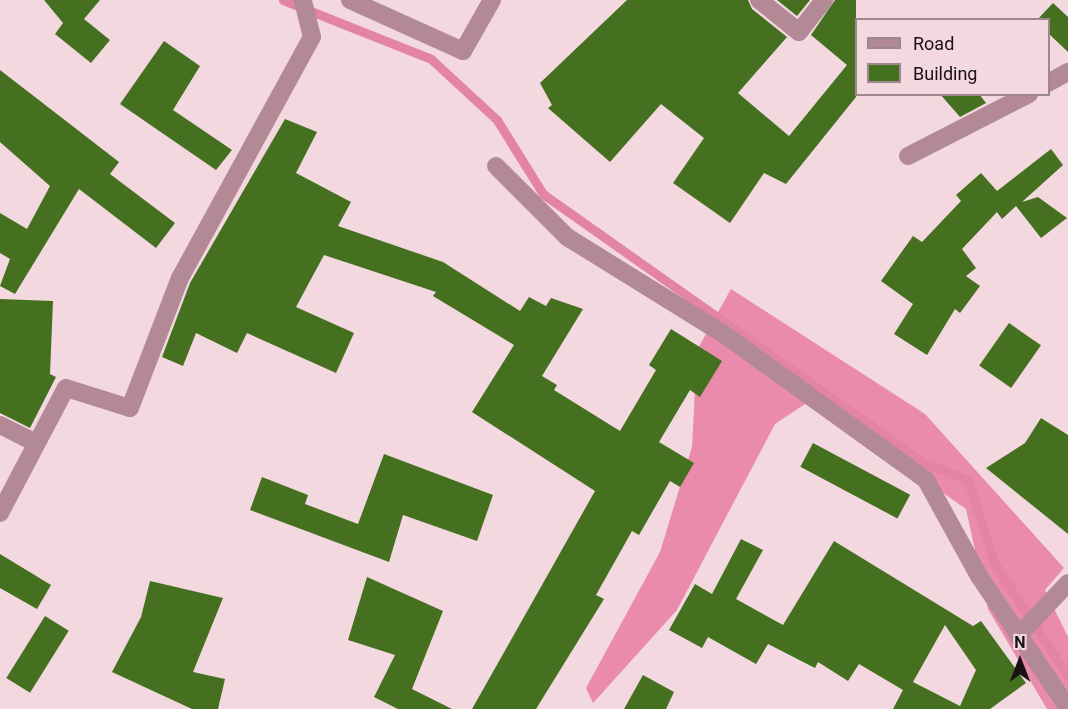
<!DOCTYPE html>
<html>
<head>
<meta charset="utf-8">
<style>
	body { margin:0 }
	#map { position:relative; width:1068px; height:709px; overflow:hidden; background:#f3d8e0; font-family:Roboto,sans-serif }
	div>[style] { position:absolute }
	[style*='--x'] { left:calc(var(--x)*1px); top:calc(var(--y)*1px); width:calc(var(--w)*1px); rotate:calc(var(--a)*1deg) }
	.forest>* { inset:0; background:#ea8bab }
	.stream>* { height:9px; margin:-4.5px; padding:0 4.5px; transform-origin:4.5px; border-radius:4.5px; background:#e384a4 }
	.building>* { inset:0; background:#45701f; transform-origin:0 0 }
	.minor>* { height:18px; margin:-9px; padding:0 9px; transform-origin:9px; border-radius:9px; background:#b38995 }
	span { translate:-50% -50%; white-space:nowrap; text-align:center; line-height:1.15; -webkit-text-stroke:4.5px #f3d8e0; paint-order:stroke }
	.legend { position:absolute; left:855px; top:18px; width:195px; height:78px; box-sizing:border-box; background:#f3d8e0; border:2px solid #9c888e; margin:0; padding:8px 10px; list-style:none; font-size:18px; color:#1a1114 }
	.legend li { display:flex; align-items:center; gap:12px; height:30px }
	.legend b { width:30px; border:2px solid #9c888e }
	.north { position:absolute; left:990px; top:631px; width:60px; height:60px; -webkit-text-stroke:4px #f3d8e0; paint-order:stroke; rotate:0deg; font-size:16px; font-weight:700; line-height:24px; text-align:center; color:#1a1114 }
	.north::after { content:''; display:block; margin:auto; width:21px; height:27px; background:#1a1114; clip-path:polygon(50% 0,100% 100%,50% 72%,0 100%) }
</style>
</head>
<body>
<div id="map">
	<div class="forest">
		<div style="clip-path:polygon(731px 289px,925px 414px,1064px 568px,1045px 590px,1068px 637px,1068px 709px,1047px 709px,988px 609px,966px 509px,811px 400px,775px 424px,677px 610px,593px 703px,586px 688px,660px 552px,692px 447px,697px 350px)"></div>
	</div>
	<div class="stream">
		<div style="--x:283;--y:0;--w:159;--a:21.7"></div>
		<div style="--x:431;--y:59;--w:90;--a:42.7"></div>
		<div style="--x:497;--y:120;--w:87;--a:58.1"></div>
		<div style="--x:543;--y:194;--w:463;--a:35.2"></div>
		<div style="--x:921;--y:461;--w:51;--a:22"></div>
		<div style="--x:968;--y:480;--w:87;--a:72.6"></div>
		<div style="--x:994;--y:563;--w:135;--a:56.8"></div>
	</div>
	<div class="building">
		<div style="clip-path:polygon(44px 0,100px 0,84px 19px,110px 40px,91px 63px,55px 34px,63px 23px)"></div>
		<div style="clip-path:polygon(627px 0,748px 0,752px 9px,787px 37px,738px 93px,789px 136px,847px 65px,811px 35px,835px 0,856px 0,856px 97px,786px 184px,764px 173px,730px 223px,673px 183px,704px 138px,661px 104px,610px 162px,548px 108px,552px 105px,540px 83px)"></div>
		<div style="clip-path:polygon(777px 0,810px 0,797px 16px)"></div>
		<div style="clip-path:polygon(1053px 3px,1068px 17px,1068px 52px,1048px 33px,1048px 20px,1037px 20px)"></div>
		<div style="clip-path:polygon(164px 41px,200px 66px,173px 110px,232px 150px,216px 170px,120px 104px)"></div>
		<div style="clip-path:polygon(0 70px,119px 162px,110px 174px,175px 223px,156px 248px,79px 189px,15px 294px,0 286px,10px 259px,0 253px,0 213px,27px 229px,50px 186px,0 142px)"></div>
		<div style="clip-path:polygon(940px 94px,979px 94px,986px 103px,960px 117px)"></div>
		<div style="clip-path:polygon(285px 119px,317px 132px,296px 173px,351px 202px,338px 226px,443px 262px,520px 311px,529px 297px,546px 306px,551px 298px,583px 309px,542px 376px,557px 385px,554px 390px,620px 431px,656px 370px,649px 365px,671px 329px,722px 361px,700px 397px,690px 390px,659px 442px,694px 463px,680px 487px,670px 481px,639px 535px,632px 531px,596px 595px,604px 599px,536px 709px,472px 709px,595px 491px,472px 412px,514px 345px,433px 296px,436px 292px,324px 255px,296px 307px,354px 333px,336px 373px,247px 333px,237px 353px,196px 333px,183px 366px,162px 357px,190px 283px)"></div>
		<div style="clip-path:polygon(1051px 149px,1063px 165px,1022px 202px,1038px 197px,1067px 218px,1041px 238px,1016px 206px,1002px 219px,997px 212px,962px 249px,976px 268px,966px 276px,980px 286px,960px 313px,955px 309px,927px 355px,894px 334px,913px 304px,881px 281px,913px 236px,922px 242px,961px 201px,956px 195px,981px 173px,997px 191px)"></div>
		<div style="clip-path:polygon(0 299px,53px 301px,50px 374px,56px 377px,30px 428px,0 413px)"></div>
		<div style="left:1009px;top:323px;width:39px;height:52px;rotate:35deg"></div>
		<div style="clip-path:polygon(1041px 418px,1068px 435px,1068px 534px,986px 468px,1025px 443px)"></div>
		<div style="left:813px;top:443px;width:110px;height:27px;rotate:28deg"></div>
		<div style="clip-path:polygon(384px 454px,493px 495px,477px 541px,403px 515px,389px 562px,250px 510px,262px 477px,308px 495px,305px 504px,358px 524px)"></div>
		<div style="clip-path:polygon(evenodd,741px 539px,763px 550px,736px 599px,783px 625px,834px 541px,973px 626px,981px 621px,1026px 683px,990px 709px,893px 709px,903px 690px,859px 664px,848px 681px,818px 662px,815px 668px,768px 644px,756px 664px,708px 637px,702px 648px,669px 630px,695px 584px,712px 594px,741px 539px,945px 625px,976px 670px,960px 706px,913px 682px,945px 625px)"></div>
		<div style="clip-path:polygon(0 554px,51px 585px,37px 609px,0 588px)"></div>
		<div style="clip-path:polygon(367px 577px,443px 611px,412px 689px,452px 709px,398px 709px,374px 697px,395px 655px,348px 640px)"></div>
		<div style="clip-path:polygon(150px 581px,223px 598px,193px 672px,225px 679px,218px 709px,192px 709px,112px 672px,141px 617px)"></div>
		<div style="left:45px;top:616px;width:28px;height:73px;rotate:32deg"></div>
		<div style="clip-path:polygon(643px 675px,674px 692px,666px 709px,624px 709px)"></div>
	</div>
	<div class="minor">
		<div style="--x:350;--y:0;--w:124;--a:24.3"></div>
		<div style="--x:463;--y:51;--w:59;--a:-60.4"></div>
		<div style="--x:759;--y:0;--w:51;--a:38.7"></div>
		<div style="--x:799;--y:32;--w:41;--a:-52"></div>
		<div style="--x:1048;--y:83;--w:23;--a:-29"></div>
		<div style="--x:908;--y:156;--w:136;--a:-27.1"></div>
		<div style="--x:496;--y:166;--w:100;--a:45"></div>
		<div style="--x:567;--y:237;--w:186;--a:31.8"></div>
		<div style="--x:725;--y:335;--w:248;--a:35.8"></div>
		<div style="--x:926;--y:480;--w:110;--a:61.1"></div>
		<div style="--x:979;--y:576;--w:159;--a:56"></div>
		<div style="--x:0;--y:425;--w:40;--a:26.6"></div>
		<div style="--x:0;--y:513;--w:141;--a:-62.2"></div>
		<div style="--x:66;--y:388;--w:67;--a:17.4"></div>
		<div style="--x:130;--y:408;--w:139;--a:-69"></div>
		<div style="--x:180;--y:278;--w:275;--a:-61.3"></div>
		<div style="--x:312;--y:37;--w:38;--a:-104"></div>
		<div style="--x:1018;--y:636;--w:73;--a:-46.7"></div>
	</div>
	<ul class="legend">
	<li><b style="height:8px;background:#b38995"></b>Road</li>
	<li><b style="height:16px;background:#45701f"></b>Building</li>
	</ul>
	<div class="north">N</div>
</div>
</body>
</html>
